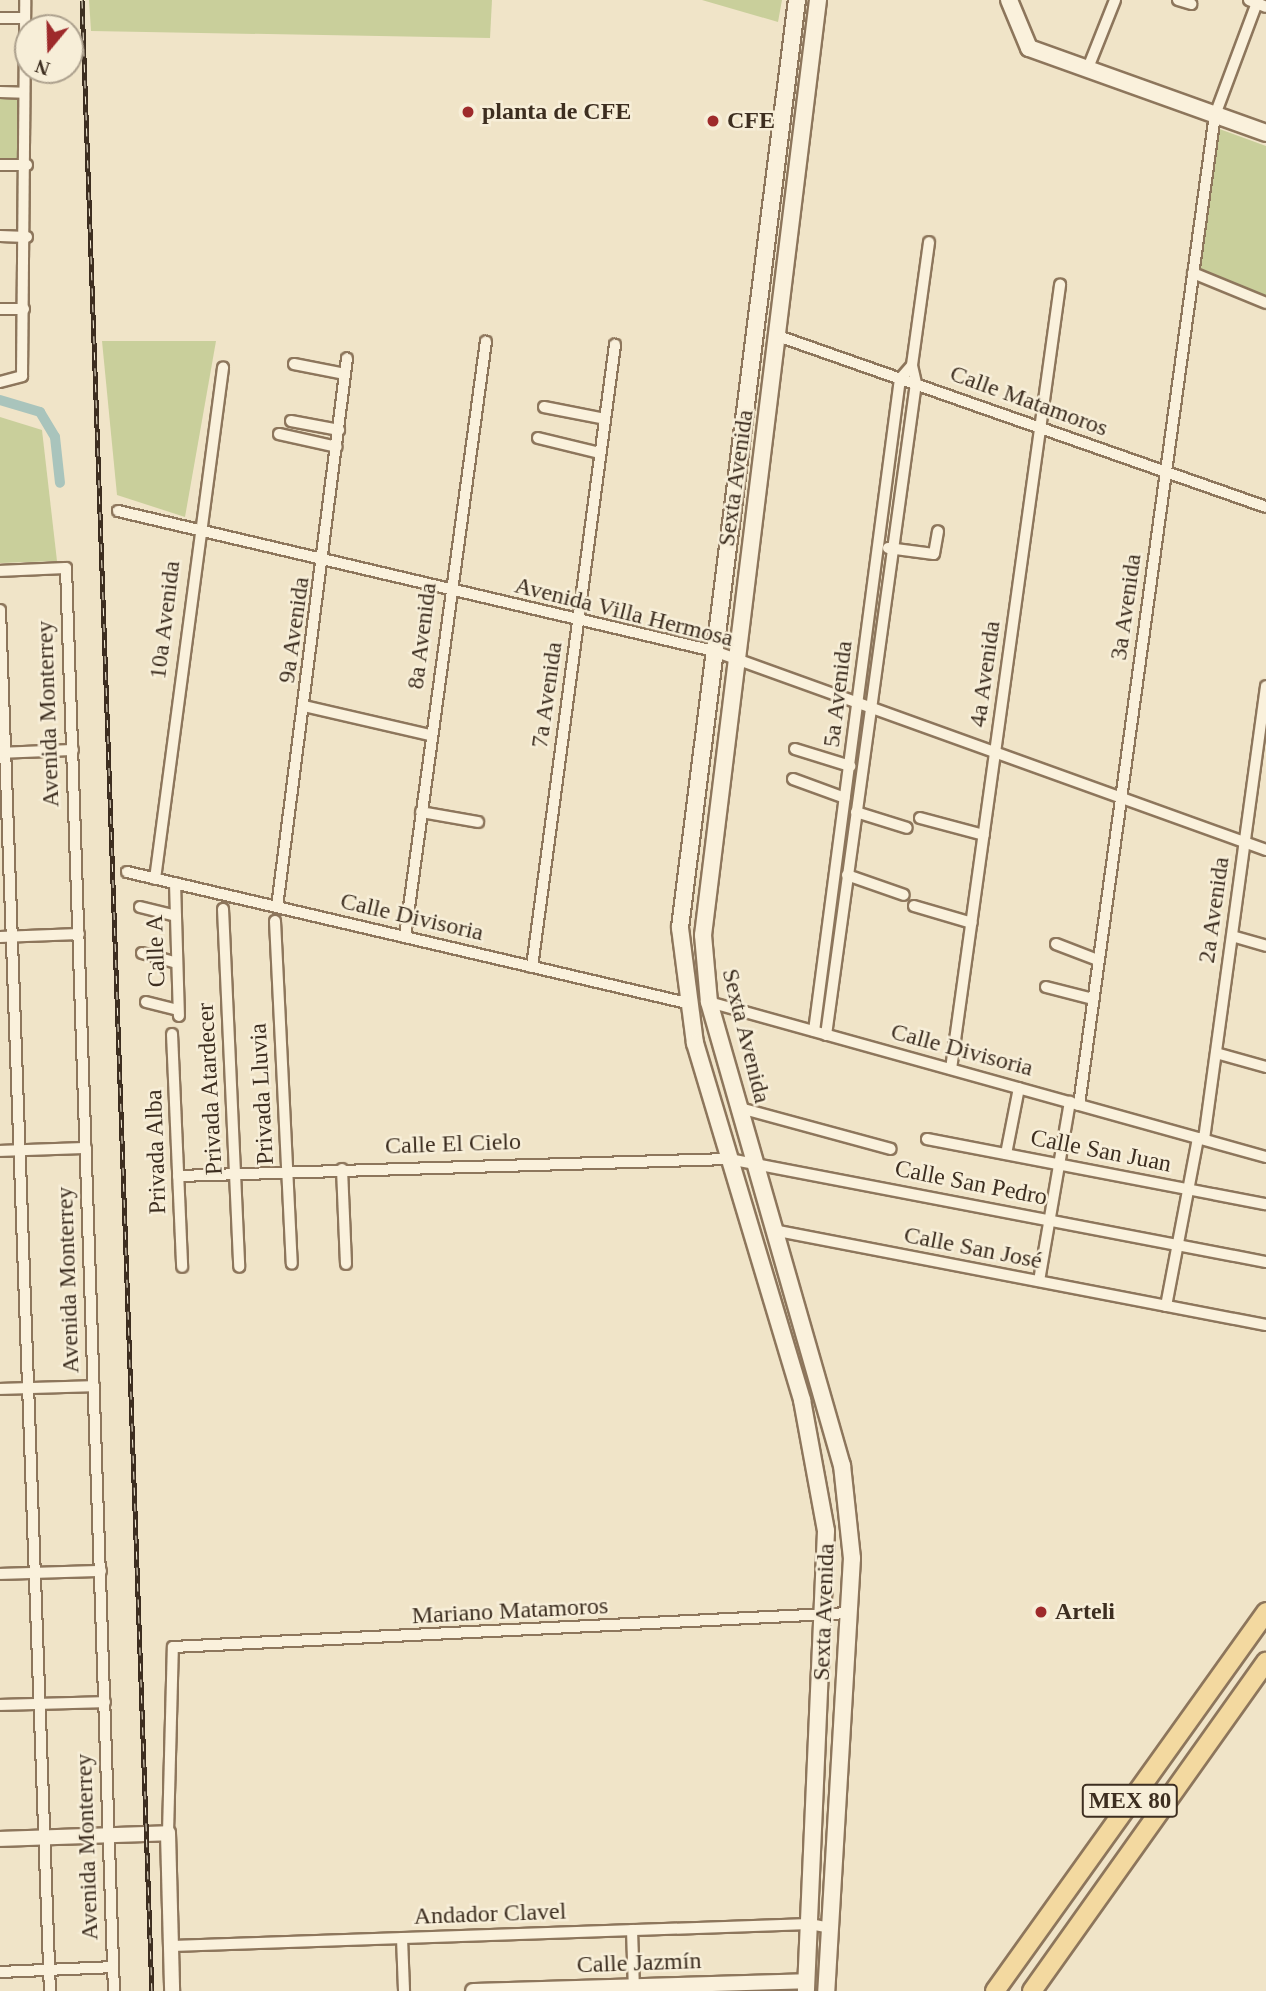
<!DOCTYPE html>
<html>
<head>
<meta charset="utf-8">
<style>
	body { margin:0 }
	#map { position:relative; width:1266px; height:1991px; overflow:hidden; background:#f0e4c8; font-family:"Times New Roman",serif }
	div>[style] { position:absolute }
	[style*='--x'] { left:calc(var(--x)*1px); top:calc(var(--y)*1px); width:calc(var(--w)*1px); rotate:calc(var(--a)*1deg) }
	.green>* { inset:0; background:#c9cf9b; transform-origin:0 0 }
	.canal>* { height:10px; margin:-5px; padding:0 5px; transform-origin:5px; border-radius:5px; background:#a9c4bc }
	.roads { filter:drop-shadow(2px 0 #8d765c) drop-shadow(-2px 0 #8d765c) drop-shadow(0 2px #8d765c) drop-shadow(0 -2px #8d765c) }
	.minor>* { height:10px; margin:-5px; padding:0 5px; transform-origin:5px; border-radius:5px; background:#faf1dc }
	.tertiary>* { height:14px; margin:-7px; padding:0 7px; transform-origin:7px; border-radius:7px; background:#faf1dc }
	.secondary>* { height:16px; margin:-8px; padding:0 8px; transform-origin:8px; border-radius:8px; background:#faf1dc }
	.primary>* { height:18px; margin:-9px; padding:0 9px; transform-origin:9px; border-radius:9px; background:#f3d9a0 }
	.rail>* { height:5px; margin-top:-2.5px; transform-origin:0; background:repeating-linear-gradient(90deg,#f7eed8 0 8px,#3d2e20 0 16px); box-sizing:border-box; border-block:2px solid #3d2e20 }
	.dots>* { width:19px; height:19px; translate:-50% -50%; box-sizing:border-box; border:4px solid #f7eed8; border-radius:50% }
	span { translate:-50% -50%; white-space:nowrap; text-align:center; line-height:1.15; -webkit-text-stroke:5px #f7eed8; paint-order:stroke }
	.shield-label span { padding:2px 5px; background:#f7eed8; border:2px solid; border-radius:5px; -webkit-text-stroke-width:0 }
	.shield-label { font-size:23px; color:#3d2e20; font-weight:700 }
	.poi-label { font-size:24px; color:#3d2e20; font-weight:700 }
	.left { translate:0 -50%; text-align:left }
	.street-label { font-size:24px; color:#3d2e20 }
	.north { position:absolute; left:14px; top:14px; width:70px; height:70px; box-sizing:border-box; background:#f7eed8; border:2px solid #ada18e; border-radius:50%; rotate:199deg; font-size:19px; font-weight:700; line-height:28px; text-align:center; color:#3d2e20 }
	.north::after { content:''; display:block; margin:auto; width:24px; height:32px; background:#9e2a2b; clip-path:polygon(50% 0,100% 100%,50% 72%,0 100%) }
</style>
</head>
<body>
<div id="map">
	<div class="green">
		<div style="clip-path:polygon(89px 0,492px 0,490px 38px,91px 31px)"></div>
		<div style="clip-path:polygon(702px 0,782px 0,778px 22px)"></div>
		<div style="left:19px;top:97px;width:64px;height:19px;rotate:90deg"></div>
		<div style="clip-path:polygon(1214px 127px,1266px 146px,1266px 296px,1197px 268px)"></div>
		<div style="clip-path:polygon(102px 341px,216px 341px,185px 517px,117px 495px)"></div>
		<div style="clip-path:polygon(0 417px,42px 430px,57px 561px,0 563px)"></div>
	</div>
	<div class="canal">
		<div style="--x:0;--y:400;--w:42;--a:16.7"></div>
		<div style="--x:40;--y:412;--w:29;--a:59"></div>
		<div style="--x:55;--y:437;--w:46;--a:83.8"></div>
	</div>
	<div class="roads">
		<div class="minor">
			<div style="--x:1178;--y:0;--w:14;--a:17"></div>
			<div style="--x:1249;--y:0;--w:18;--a:22"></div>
			<div style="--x:0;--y:18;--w:25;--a:0"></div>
			<div style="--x:1088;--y:68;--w:73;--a:-68.3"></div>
			<div style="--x:0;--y:92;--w:24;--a:2"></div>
			<div style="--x:0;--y:165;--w:27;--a:0"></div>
			<div style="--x:0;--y:236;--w:27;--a:2"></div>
			<div style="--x:1193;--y:273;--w:79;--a:22.3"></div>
			<div style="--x:0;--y:309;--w:24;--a:0"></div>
			<div style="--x:778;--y:336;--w:517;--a:19.31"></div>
			<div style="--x:294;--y:364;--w:52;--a:11.1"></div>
			<div style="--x:0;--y:382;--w:23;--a:-15"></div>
			<div style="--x:22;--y:376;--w:376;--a:-89.5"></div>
			<div style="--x:544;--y:407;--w:62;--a:11.1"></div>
			<div style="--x:291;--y:421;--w:49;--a:10.6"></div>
			<div style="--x:279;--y:434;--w:59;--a:12.6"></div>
			<div style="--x:538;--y:438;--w:64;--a:13.6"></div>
			<div style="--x:118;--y:511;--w:612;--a:13.22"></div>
			<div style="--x:714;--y:651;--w:587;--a:19.82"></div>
			<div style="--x:888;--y:548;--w:46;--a:7.4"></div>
			<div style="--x:934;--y:554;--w:23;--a:-80"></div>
			<div style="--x:0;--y:571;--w:66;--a:-2.6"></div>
			<div style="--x:66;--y:568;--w:1424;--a:88.07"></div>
			<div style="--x:0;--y:610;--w:1382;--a:87.93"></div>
			<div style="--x:304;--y:706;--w:129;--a:13"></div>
			<div style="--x:795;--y:749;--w:58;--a:17.2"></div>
			<div style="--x:0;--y:753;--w:73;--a:-2.4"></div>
			<div style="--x:793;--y:779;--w:55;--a:20.1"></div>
			<div style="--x:421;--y:812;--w:58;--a:10"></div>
			<div style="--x:856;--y:812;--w:53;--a:17.4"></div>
			<div style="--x:920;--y:818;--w:66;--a:14.9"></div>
			<div style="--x:127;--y:872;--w:575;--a:13.17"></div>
			<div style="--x:847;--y:875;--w:60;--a:19.3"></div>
			<div style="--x:155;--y:879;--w:516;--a:-82.42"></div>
			<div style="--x:175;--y:883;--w:133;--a:88.3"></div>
			<div style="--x:914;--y:906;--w:60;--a:16.3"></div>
			<div style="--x:140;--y:907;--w:37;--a:14"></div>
			<div style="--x:277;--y:907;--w:553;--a:-82.73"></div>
			<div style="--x:223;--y:909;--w:358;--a:87.4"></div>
			<div style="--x:275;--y:921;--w:343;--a:87.2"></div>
			<div style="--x:1232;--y:936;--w:35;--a:16"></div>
			<div style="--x:0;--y:937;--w:79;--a:-2.2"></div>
			<div style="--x:405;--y:937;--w:601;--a:-82.26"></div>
			<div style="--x:1056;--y:944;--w:45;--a:20.9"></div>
			<div style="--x:142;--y:953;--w:36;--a:16"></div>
			<div style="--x:532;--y:967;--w:628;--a:-82.4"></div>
			<div style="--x:1046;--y:987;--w:49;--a:14.3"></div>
			<div style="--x:146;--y:1002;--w:33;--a:14"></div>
			<div style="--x:709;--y:1002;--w:578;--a:15.55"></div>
			<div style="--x:814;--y:1031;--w:658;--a:-82.49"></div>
			<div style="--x:900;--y:379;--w:18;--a:-49"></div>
			<div style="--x:172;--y:1034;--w:233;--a:87.5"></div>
			<div style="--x:826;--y:1035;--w:658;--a:-82.14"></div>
			<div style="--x:916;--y:383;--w:18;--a:-103"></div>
			<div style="--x:912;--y:365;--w:124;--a:-82.1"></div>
			<div style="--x:1216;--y:1053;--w:52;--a:15.6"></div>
			<div style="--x:951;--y:1069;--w:792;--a:-82.08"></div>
			<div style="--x:1079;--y:1105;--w:999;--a:-82.18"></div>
			<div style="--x:1215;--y:115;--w:123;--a:-69.5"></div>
			<div style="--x:740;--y:1108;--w:156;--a:15.2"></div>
			<div style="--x:927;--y:1139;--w:345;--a:10.9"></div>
			<div style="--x:1204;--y:1139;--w:457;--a:-82.2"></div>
			<div style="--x:0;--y:1151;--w:86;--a:-2"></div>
			<div style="--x:1006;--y:1154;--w:67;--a:-78.9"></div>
			<div style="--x:342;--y:1169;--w:95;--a:87.6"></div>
			<div style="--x:178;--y:1176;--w:551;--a:-1.77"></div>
			<div style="--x:729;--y:1159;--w:547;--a:10.86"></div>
			<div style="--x:773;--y:1230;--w:502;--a:10.91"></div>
			<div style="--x:1039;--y:1281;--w:182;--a:-80.2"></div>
			<div style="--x:1166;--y:1306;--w:171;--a:-79.2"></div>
			<div style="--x:0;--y:1389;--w:94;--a:-1.8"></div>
			<div style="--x:0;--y:1574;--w:101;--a:-1.7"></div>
			<div style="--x:0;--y:1705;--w:105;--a:-1.6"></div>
			<div style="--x:168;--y:1833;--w:186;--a:-88.5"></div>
			<div style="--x:173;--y:1647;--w:676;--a:-2.88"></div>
			<div style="--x:632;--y:1930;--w:61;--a:88.1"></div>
			<div style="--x:402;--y:1938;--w:53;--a:87.8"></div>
			<div style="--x:172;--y:1946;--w:638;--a:-1.97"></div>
			<div style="--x:810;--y:1924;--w:20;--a:11"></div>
			<div style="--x:0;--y:1972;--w:113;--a:-2.5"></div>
		</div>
		<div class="tertiary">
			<div style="--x:0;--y:1839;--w:168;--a:-2"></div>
			<div style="--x:168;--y:1833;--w:158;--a:88.5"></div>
			<div style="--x:473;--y:1991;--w:334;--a:-1.7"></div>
		</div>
		<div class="secondary">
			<div style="--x:797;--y:0;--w:935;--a:97.19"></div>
			<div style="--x:680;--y:928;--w:116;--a:82.6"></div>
			<div style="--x:695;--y:1043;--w:373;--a:73.3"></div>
			<div style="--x:802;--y:1400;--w:133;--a:79.6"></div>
			<div style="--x:826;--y:1531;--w:460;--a:92.5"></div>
			<div style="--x:818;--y:0;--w:942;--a:97.01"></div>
			<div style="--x:703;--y:935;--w:67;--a:84.9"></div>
			<div style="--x:709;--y:1002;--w:482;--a:74"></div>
			<div style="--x:842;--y:1465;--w:94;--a:83.9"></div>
			<div style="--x:852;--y:1558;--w:434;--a:93.4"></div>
			<div style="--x:1009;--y:0;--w:52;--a:67.4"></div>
			<div style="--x:1029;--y:48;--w:252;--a:19.7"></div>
		</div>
		<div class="primary">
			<div style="--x:995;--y:1991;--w:466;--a:-54.4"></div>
			<div style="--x:1032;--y:1991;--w:404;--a:-54.6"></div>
		</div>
	</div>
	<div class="rail">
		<div style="--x:82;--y:0;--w:1992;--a:87.99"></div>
	</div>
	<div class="dots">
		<div style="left:468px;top:112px;background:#9e2a2b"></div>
		<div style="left:713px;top:121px;background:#9e2a2b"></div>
		<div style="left:1041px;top:1612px;background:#9e2a2b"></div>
	</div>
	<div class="shield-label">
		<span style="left:1130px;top:1801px">MEX 80</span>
	</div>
	<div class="poi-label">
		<span class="left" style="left:482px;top:112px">planta de CFE</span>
		<span class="left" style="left:727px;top:121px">CFE</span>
		<span class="left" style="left:1055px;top:1612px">Arteli</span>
	</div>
	<div class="street-label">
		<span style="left:1029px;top:401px;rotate:20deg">Calle Matamoros</span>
		<span style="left:736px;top:478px;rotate:-82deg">Sexta Avenida</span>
		<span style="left:1126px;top:607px;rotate:-82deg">3a Avenida</span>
		<span style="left:624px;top:612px;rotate:14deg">Avenida Villa Hermosa</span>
		<span style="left:165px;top:620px;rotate:-83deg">10a Avenida</span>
		<span style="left:294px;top:630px;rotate:-82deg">9a Avenida</span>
		<span style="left:422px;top:636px;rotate:-83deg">8a Avenida</span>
		<span style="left:985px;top:674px;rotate:-82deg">4a Avenida</span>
		<span style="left:838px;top:694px;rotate:-83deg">5a Avenida</span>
		<span style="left:547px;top:695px;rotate:-82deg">7a Avenida</span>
		<span style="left:48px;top:714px;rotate:-92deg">Avenida Monterrey</span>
		<span style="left:1214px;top:910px;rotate:-82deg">2a Avenida</span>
		<span style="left:412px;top:917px;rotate:13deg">Calle Divisoria</span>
		<span style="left:156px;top:951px;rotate:-92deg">Calle A</span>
		<span style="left:746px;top:1036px;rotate:76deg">Sexta Avenida</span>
		<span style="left:962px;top:1050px;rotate:15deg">Calle Divisoria</span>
		<span style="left:210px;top:1089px;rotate:-93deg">Privada Atardecer</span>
		<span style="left:262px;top:1094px;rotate:-93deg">Privada Lluvia</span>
		<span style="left:453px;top:1144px;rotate:-2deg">Calle El Cielo</span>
		<span style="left:1101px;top:1151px;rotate:11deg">Calle San Juan</span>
		<span style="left:156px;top:1152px;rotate:-92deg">Privada Alba</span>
		<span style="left:971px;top:1183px;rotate:11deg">Calle San Pedro</span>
		<span style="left:973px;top:1248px;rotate:11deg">Calle San José</span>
		<span style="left:68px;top:1280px;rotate:-92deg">Avenida Monterrey</span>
		<span style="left:510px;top:1611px;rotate:-3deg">Mariano Matamoros</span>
		<span style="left:824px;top:1612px;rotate:-88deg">Sexta Avenida</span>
		<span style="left:87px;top:1847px;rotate:-92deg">Avenida Monterrey</span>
		<span style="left:490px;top:1914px;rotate:-2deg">Andador Clavel</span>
		<span style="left:639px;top:1963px;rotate:-2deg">Calle Jazmín</span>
	</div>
	<div class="north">N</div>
</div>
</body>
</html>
